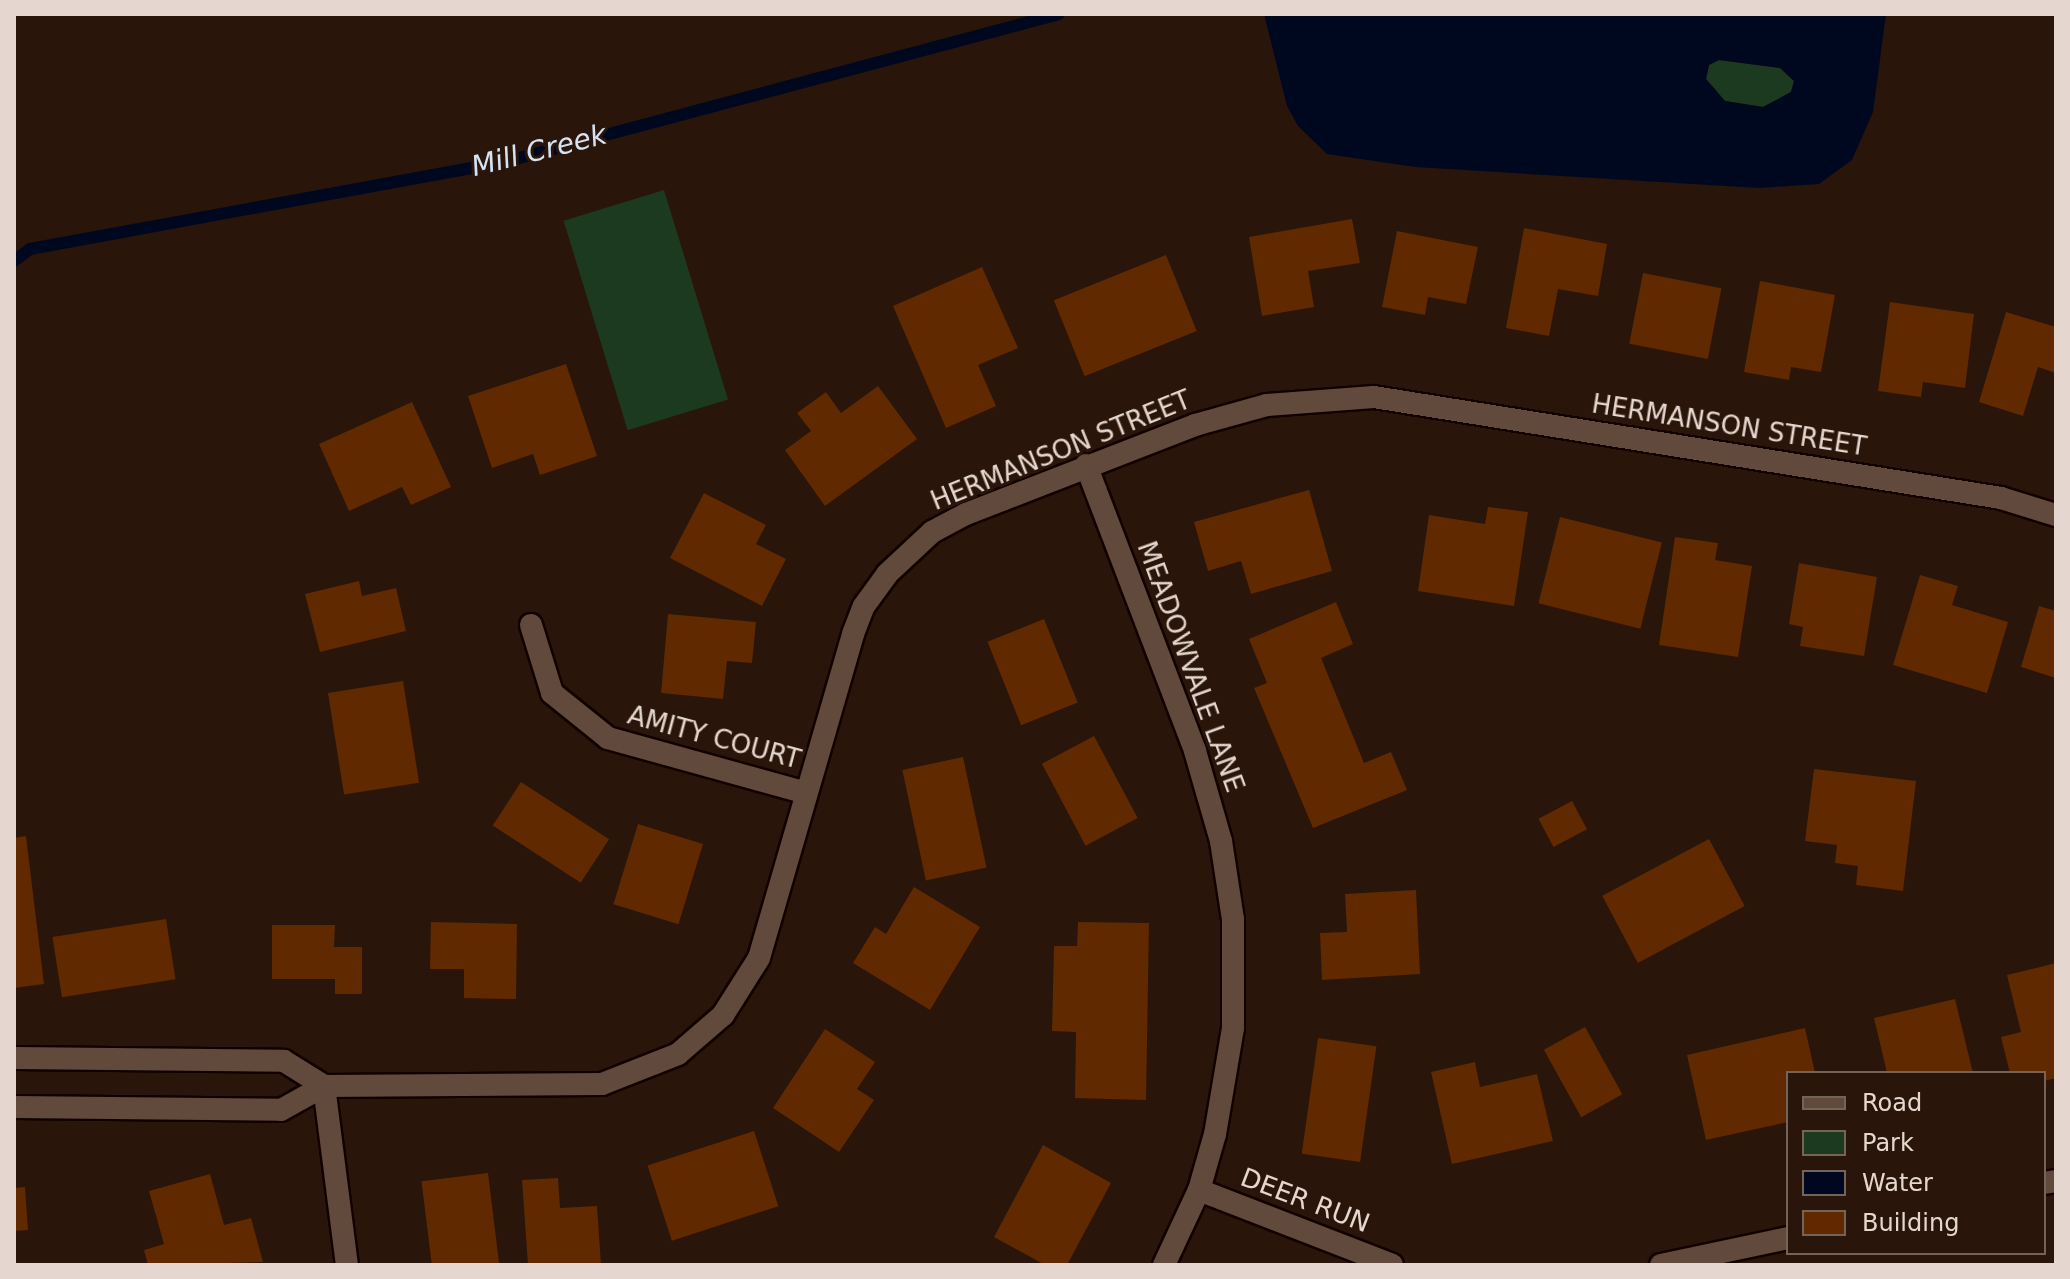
<!DOCTYPE html>
<html>
<head>
<meta charset="utf-8">
<style>
	body { margin:0 }
	#map { position:relative; width:2070px; height:1279px; overflow:hidden; background:#291509; font-family:"DejaVu Sans",sans-serif }
	div>[style] { position:absolute }
	[style*='--x'] { left:calc(var(--x)*1px); top:calc(var(--y)*1px); width:calc(var(--w)*1px); rotate:calc(var(--a)*1deg) }
	.green>* { inset:0; background:#1c3a20; transform-origin:0 0 }
	.water>* { inset:0; background:#00081f }
	.stream>* { height:12px; margin:-6px; padding:0 6px; transform-origin:6px; border-radius:6px; background:#00081f }
	.building>* { inset:0; background:#602900; transform-origin:0 0 }
	.roads { filter:drop-shadow(2px 0 #110200) drop-shadow(-2px 0 #110200) drop-shadow(0 2px #110200) drop-shadow(0 -2px #110200) }
	.minor>* { height:22px; margin:-11px; padding:0 11px; transform-origin:11px; border-radius:11px; background:#61493c }
	span { translate:-50% -50%; white-space:nowrap; text-align:center; line-height:1.15; -webkit-text-stroke:6px #291509; paint-order:stroke }
	.street-label { font-size:26px; color:#e5d7cf }
	.water-label { font-size:28px; color:#d6e3f2; font-style:italic }
	.frame { position:absolute; inset:0; border:16px solid #e5d7cf; pointer-events:none }
	.legend { position:absolute; left:1786px; top:1071px; width:260px; height:184px; box-sizing:border-box; background:#291509; border:2px solid #746358; margin:0; padding:10px 14px; list-style:none; font-size:24px; color:#e5d7cf }
	.legend li { display:flex; align-items:center; gap:16px; height:40px }
	.legend b { width:40px; border:2px solid #746358 }
</style>
</head>
<body>
<div id="map">
	<div class="green">
		<div style="clip-path:polygon(1719px 60px,1780px 68px,1794px 81px,1791px 92px,1763px 107px,1725px 101px,1706px 79px,1709px 65px)"></div>
		<div style="left:664px;top:190px;width:219px;height:105px;rotate:73deg"></div>
	</div>
	<div class="water">
		<div style="clip-path:polygon(evenodd,1264px 14px,1886px 14px,1873px 112px,1852px 160px,1819px 184px,1759px 188px,1415px 167px,1327px 154px,1298px 126px,1287px 106px,1264px 14px,1719px 60px,1780px 68px,1794px 81px,1791px 92px,1763px 107px,1725px 101px,1706px 79px,1709px 65px,1719px 60px)"></div>
	</div>
	<div class="stream">
		<div style="--x:14;--y:261;--w:20;--a:-37"></div>
		<div style="--x:30;--y:249;--w:482;--a:-10.4"></div>
		<div style="--x:504;--y:162;--w:574;--a:-14.93"></div>
	</div>
	<div class="building">
		<div style="clip-path:polygon(1352px 219px,1360px 263px,1308px 271px,1314px 307px,1262px 316px,1249px 237px)"></div>
		<div style="clip-path:polygon(1524px 228px,1607px 244px,1598px 296px,1558px 289px,1549px 336px,1506px 328px)"></div>
		<div style="clip-path:polygon(1397px 231px,1478px 247px,1466px 304px,1428px 297px,1425px 315px,1382px 307px)"></div>
		<div style="left:1166px;top:255px;width:82px;height:121px;rotate:68deg"></div>
		<div style="clip-path:polygon(982px 267px,1018px 348px,978px 365px,996px 406px,946px 428px,893px 306px)"></div>
		<div style="left:1643px;top:273px;width:80px;height:72px;rotate:11deg"></div>
		<div style="clip-path:polygon(1760px 281px,1835px 295px,1821px 372px,1791px 367px,1789px 380px,1744px 372px)"></div>
		<div style="clip-path:polygon(1890px 302px,1974px 314px,1965px 388px,1923px 382px,1921px 397px,1878px 391px)"></div>
		<div style="clip-path:polygon(2006px 312px,2056px 327px,2056px 373px,2038px 367px,2023px 416px,1979px 402px)"></div>
		<div style="clip-path:polygon(566px 364px,597px 456px,540px 475px,533px 454px,492px 468px,468px 396px)"></div>
		<div style="clip-path:polygon(878px 386px,917px 439px,825px 506px,785px 450px,811px 431px,797px 413px,826px 392px,841px 413px)"></div>
		<div style="clip-path:polygon(412px 402px,451px 487px,411px 505px,402px 487px,349px 511px,319px 444px)"></div>
		<div style="clip-path:polygon(1309px 490px,1332px 571px,1251px 594px,1241px 561px,1208px 571px,1194px 522px)"></div>
		<div style="clip-path:polygon(704px 493px,766px 525px,756px 544px,786px 559px,762px 606px,670px 558px)"></div>
		<div style="clip-path:polygon(1488px 507px,1528px 512px,1514px 606px,1418px 591px,1429px 515px,1485px 524px)"></div>
		<div style="left:1560px;top:517px;width:105px;height:89px;rotate:14deg"></div>
		<div style="clip-path:polygon(1675px 537px,1718px 543px,1715px 560px,1752px 566px,1738px 657px,1659px 645px)"></div>
		<div style="clip-path:polygon(1799px 563px,1877px 577px,1864px 656px,1800px 646px,1803px 627px,1789px 624px)"></div>
		<div style="clip-path:polygon(1920px 575px,1958px 586px,1952px 605px,2008px 622px,1987px 693px,1893px 665px)"></div>
		<div style="clip-path:polygon(359px 581px,362px 596px,396px 588px,406px 631px,320px 652px,305px 594px)"></div>
		<div style="clip-path:polygon(1336px 602px,1353px 644px,1321px 658px,1364px 763px,1391px 752px,1407px 790px,1313px 828px,1254px 688px,1267px 683px,1249px 639px)"></div>
		<div style="clip-path:polygon(2039px 606px,2056px 611px,2056px 678px,2021px 667px)"></div>
		<div style="clip-path:polygon(668px 614px,756px 622px,752px 663px,727px 661px,723px 699px,661px 693px)"></div>
		<div style="left:1044px;top:619px;width:90px;height:61px;rotate:68deg"></div>
		<div style="left:403px;top:681px;width:103px;height:76px;rotate:81deg"></div>
		<div style="left:1094px;top:736px;width:93px;height:59px;rotate:62deg"></div>
		<div style="left:963px;top:757px;width:113px;height:62px;rotate:78deg"></div>
		<div style="clip-path:polygon(1814px 769px,1916px 781px,1903px 891px,1856px 885px,1858px 866px,1835px 863px,1837px 845px,1805px 841px)"></div>
		<div style="left:521px;top:782px;width:105px;height:52px;rotate:33deg"></div>
		<div style="left:1572px;top:801px;width:32px;height:38px;rotate:62deg"></div>
		<div style="left:638px;top:824px;width:68px;height:84px;rotate:17deg"></div>
		<div style="clip-path:polygon(26px 836px,44px 984px,14px 988px,14px 838px)"></div>
		<div style="left:1709px;top:839px;width:76px;height:121px;rotate:62deg"></div>
		<div style="clip-path:polygon(914px 887px,980px 927px,930px 1010px,853px 963px,875px 927px,886px 934px)"></div>
		<div style="clip-path:polygon(1416px 890px,1420px 974px,1322px 980px,1320px 933px,1347px 932px,1345px 894px)"></div>
		<div style="left:166px;top:919px;width:61px;height:115px;rotate:81deg"></div>
		<div style="clip-path:polygon(431px 922px,517px 924px,516px 999px,464px 998px,464px 969px,430px 969px)"></div>
		<div style="clip-path:polygon(1078px 922px,1149px 923px,1146px 1100px,1075px 1098px,1076px 1032px,1052px 1031px,1054px 946px,1077px 946px)"></div>
		<div style="clip-path:polygon(272px 925px,335px 925px,334px 947px,362px 947px,362px 994px,335px 994px,335px 979px,272px 979px)"></div>
		<div style="clip-path:polygon(2056px 963px,2056px 1078px,2044px 1081px,2044px 1073px,2010px 1073px,2001px 1037px,2021px 1032px,2007px 975px)"></div>
		<div style="clip-path:polygon(1955px 999px,1973px 1073px,1887px 1073px,1874px 1018px)"></div>
		<div style="left:1585px;top:1027px;width:77px;height:47px;rotate:61deg"></div>
		<div style="clip-path:polygon(1805px 1028px,1815px 1073px,1788px 1073px,1788px 1122px,1706px 1140px,1687px 1055px)"></div>
		<div style="clip-path:polygon(825px 1029px,875px 1062px,857px 1089px,874px 1100px,839px 1152px,773px 1108px)"></div>
		<div style="left:1318px;top:1038px;width:59px;height:117px;rotate:8deg"></div>
		<div style="clip-path:polygon(1475px 1062px,1480px 1087px,1537px 1074px,1553px 1141px,1452px 1164px,1431px 1072px)"></div>
		<div style="left:754px;top:1131px;width:79px;height:112px;rotate:72deg"></div>
		<div style="clip-path:polygon(1043px 1145px,1111px 1183px,1067px 1265px,1045px 1265px,994px 1237px)"></div>
		<div style="left:488px;top:1173px;width:93px;height:67px;rotate:83deg"></div>
		<div style="clip-path:polygon(210px 1174px,224px 1225px,251px 1218px,263px 1262px,148px 1265px,144px 1250px,164px 1244px,149px 1191px)"></div>
		<div style="clip-path:polygon(558px 1178px,560px 1208px,597px 1206px,601px 1265px,528px 1265px,522px 1180px)"></div>
		<div style="clip-path:polygon(25px 1187px,28px 1230px,14px 1231px,14px 1188px)"></div>
	</div>
	<div class="roads">
		<div class="minor">
			<div style="--x:1086;--y:465;--w:306;--a:69.1"></div>
			<div style="--x:1195;--y:751;--w:94;--a:73.9"></div>
			<div style="--x:1221;--y:841;--w:79;--a:81.3"></div>
			<div style="--x:1233;--y:919;--w:109;--a:90"></div>
			<div style="--x:1233;--y:1028;--w:108;--a:99.6"></div>
			<div style="--x:1215;--y:1134;--w:58;--a:105.9"></div>
			<div style="--x:1199;--y:1190;--w:83;--a:115"></div>
			<div style="--x:531;--y:625;--w:71;--a:72.8"></div>
			<div style="--x:552;--y:693;--w:72;--a:38.8"></div>
			<div style="--x:608;--y:738;--w:205;--a:15.5"></div>
			<div style="--x:14;--y:1058;--w:270;--a:0.6"></div>
			<div style="--x:284;--y:1061;--w:47;--a:32"></div>
			<div style="--x:324;--y:1086;--w:180;--a:82.7"></div>
			<div style="--x:14;--y:1107;--w:267;--a:0.6"></div>
			<div style="--x:281;--y:1110;--w:49;--a:-29.2"></div>
			<div style="--x:324;--y:1086;--w:278;--a:-0.4"></div>
			<div style="--x:602;--y:1084;--w:82;--a:-21.5"></div>
			<div style="--x:678;--y:1054;--w:60;--a:-40.9"></div>
			<div style="--x:723;--y:1015;--w:67;--a:-57.7"></div>
			<div style="--x:759;--y:958;--w:337;--a:-73.8"></div>
			<div style="--x:853;--y:634;--w:30;--a:-69"></div>
			<div style="--x:864;--y:606;--w:39;--a:-54"></div>
			<div style="--x:887;--y:574;--w:62;--a:-43"></div>
			<div style="--x:932;--y:532;--w:38;--a:-28"></div>
			<div style="--x:966;--y:514;--w:246;--a:-21.2"></div>
			<div style="--x:1195;--y:425;--w:75;--a:-15.5"></div>
			<div style="--x:1267;--y:405;--w:107;--a:-4.3"></div>
			<div style="--x:1374;--y:397;--w:635;--a:9.15"></div>
			<div style="--x:2001;--y:498;--w:58;--a:17.2"></div>
			<div style="--x:2044;--y:1183;--w:12;--a:-9"></div>
			<div style="--x:1199;--y:1190;--w:207;--a:21.2"></div>
			<div style="--x:1661;--y:1265;--w:130;--a:-12"></div>
		</div>
	</div>
	<div class="street-label">
		<span style="left:1729px;top:426px;rotate:9deg">HERMANSON STREET</span>
		<span style="left:1061px;top:451px;rotate:-22deg">HERMANSON STREET</span>
		<span style="left:1190px;top:667px;rotate:70deg">MEADOWVALE LANE</span>
		<span style="left:714px;top:738px;rotate:15deg">AMITY COURT</span>
		<span style="left:1305px;top:1201px;rotate:21deg">DEER RUN</span>
	</div>
	<div class="water-label">
		<span style="left:539px;top:151px;rotate:-14deg">Mill Creek</span>
	</div>
	<div class="frame"></div>
	<ul class="legend">
	<li><b style="height:10px;background:#61493c"></b>Road</li>
	<li><b style="height:22px;background:#1c3a20"></b>Park</li>
	<li><b style="height:22px;background:#00081f"></b>Water</li>
	<li><b style="height:22px;background:#602900"></b>Building</li>
	</ul>
</div>
</body>
</html>
